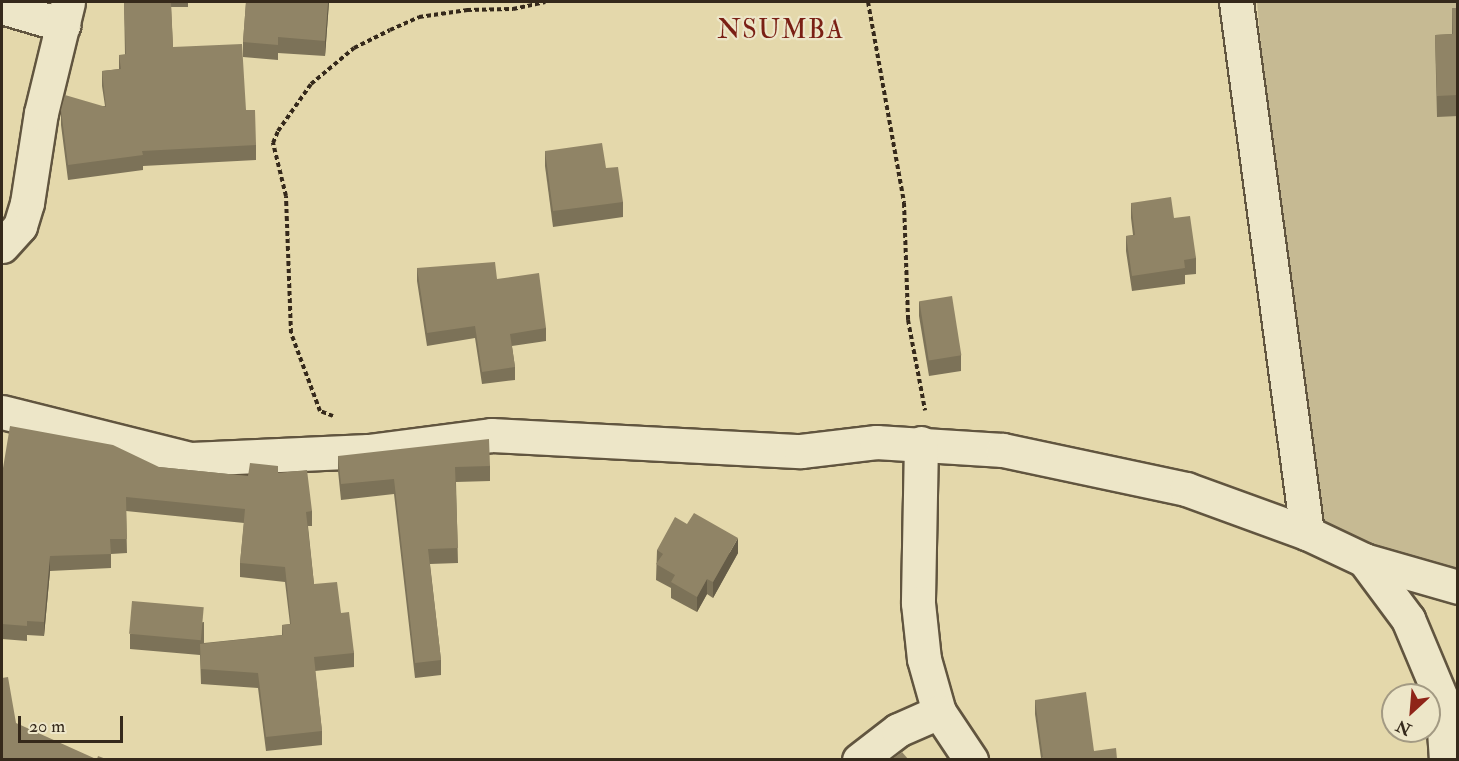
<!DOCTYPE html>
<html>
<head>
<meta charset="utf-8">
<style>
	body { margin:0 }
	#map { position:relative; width:1459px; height:761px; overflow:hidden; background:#e4d8ab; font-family:"IM FELL Double Pica",serif }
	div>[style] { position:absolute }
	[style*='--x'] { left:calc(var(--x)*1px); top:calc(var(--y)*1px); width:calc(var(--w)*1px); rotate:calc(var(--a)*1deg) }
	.green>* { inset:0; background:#c6ba93 }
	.path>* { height:4px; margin-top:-2px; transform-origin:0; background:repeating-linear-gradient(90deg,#35291b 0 4.5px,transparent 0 7.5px) }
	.roads { filter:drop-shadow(2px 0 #61553f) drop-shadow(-2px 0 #61553f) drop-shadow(0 2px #61553f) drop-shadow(0 -2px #61553f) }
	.minor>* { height:33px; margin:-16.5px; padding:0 16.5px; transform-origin:16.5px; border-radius:16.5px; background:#ede6c8 }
	.wall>* { inset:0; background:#7c7258 }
	.shaded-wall>* { inset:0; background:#655c47 }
	.building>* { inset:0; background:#908466; transform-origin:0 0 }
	span { translate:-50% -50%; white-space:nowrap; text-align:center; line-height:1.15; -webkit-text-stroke:4.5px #ede6c8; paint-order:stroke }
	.quarter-label { font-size:26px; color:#7a1f14; letter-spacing:1.5px }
	.frame { position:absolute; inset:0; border:3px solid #35291b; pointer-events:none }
	.north { position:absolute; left:1381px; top:683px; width:60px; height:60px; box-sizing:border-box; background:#ede6c8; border:2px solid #a39a83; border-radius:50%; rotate:206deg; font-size:16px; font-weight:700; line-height:24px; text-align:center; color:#35291b }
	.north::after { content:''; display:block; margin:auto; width:21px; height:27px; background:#8f2418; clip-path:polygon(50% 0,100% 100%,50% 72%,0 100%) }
	.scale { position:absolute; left:18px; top:716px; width:105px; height:27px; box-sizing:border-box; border:3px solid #35291b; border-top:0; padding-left:8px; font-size:18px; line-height:21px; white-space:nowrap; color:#35291b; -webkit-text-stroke:4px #ede6c8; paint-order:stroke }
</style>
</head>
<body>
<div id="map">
	<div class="green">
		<div style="clip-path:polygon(1257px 2px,1457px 2px,1457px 579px,1302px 532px)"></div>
	</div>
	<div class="path">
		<div style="--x:868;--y:2;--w:204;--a:79.8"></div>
		<div style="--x:904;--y:203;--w:117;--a:88"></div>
		<div style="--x:908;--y:320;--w:92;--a:79.3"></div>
		<div style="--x:333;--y:416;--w:14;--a:-159"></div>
		<div style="--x:320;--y:411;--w:83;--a:-110.4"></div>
		<div style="--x:291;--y:333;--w:137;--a:-92.1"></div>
		<div style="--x:286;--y:196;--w:55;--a:-103.8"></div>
		<div style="--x:273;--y:143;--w:13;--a:-67"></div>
		<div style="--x:278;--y:131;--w:57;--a:-54.9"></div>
		<div style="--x:311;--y:84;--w:56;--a:-39.9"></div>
		<div style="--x:354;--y:48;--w:40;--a:-26.6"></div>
		<div style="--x:390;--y:30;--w:32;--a:-24"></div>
		<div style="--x:419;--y:17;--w:49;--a:-8.3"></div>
		<div style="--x:467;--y:10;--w:46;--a:-1.2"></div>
		<div style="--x:513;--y:9;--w:33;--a:-12"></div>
	</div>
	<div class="roads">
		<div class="minor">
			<div style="--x:1236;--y:2;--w:536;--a:82.38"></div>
			<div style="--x:2;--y:7;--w:64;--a:16.4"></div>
			<div style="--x:2;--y:246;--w:27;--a:-48"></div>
			<div style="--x:20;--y:226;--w:24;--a:-73"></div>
			<div style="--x:27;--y:203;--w:91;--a:-81.2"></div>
			<div style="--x:41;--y:113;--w:114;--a:-76.3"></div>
			<div style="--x:2;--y:412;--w:195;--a:14"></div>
			<div style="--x:191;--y:459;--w:177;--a:-2.6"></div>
			<div style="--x:368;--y:451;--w:124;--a:-7.4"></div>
			<div style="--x:491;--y:435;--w:310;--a:3"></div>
			<div style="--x:801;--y:451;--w:76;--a:-6.8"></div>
			<div style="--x:876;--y:442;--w:127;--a:3.6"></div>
			<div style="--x:1003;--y:450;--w:187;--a:12"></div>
			<div style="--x:1186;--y:489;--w:129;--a:20"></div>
			<div style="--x:1307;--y:533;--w:63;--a:25.3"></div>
			<div style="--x:1364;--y:560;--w:98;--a:16"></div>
			<div style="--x:921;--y:443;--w:160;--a:91.1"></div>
			<div style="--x:918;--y:603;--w:56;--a:83.9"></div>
			<div style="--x:924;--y:659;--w:55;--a:74.2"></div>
			<div style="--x:939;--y:712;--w:58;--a:56.3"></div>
			<div style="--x:1364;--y:560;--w:74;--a:53.3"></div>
			<div style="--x:1408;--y:619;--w:88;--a:67.2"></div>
			<div style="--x:1442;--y:700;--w:60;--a:86.2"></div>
			<div style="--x:859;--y:760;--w:49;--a:-37.6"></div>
			<div style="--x:898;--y:730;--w:45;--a:-23.7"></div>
		</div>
	</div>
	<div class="wall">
		<div style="clip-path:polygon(124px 2px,188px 2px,188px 7px,171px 7px,173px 47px,246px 110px,256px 145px,256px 160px,143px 166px,143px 170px,68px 180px,61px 125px,61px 110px,105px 106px,102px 86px,102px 71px,119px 69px,119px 55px,125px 55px)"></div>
		<div style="clip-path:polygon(246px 2px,329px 2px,325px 56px,278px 53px,278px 60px,243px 57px,243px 42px)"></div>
		<div style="clip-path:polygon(1452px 8px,1458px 8px,1458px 116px,1437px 117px,1435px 35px,1452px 34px)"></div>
		<div style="clip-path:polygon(545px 151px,623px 202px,623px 217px,553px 227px,545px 166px)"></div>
		<div style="clip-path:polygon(1131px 203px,1174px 218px,1196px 258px,1196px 274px,1185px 275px,1185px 284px,1132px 291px,1126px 251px,1126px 236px,1133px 235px,1131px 218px)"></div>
		<div style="clip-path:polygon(417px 268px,497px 279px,546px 328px,546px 341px,512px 346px,515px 367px,515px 380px,482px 384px,475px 338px,427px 346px,417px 281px)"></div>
		<div style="clip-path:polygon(919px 301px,961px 355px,961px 371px,929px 376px,919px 316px)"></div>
		<div style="clip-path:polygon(338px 456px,490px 466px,490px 481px,456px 482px,458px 563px,430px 564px,441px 660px,441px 675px,415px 678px,394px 494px,341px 500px,338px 471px)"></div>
		<div style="clip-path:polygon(159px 467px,248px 476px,278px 473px,312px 511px,312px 526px,308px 526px,314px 584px,341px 613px,354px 653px,354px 667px,315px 671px,322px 731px,322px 745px,266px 751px,258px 688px,201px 684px,200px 655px,130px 649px,130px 634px,204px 622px,204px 643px,282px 635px,282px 625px,290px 624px,285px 582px,240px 577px,240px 563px,244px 523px,126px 511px,127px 553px,111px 554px,111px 568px,50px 571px,44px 636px,27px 635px,27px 641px,2px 639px,2px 468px)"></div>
		<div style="clip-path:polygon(657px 550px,738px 553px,713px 598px,707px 594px,697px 612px,671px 598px,671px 588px,656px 580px)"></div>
		<div style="clip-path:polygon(1035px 700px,1094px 751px,1041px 758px,1035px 714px)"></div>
	</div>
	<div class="shaded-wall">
		<div style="clip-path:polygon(328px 2px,329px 2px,325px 56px,325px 41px)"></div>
		<div style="clip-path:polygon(738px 538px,738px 553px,713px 598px,713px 582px)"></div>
		<div style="clip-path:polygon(50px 556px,50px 571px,44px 636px,44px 622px)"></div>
		<div style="clip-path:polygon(707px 579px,707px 594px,697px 612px,697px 597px)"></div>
	</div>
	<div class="building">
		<div style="clip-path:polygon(124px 2px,171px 2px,173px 47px,242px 44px,246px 110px,255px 110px,256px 145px,142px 151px,143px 155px,68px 165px,61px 110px,65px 95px,106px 107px,102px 71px,121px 69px,119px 55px,126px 54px)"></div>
		<div style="clip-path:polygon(246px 2px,328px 2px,325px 41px,278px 37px,278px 45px,243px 42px)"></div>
		<div style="clip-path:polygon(1452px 8px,1458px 8px,1458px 95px,1437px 96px,1435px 35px,1453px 34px)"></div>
		<div style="clip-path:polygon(602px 143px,606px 168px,618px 167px,623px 202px,553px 211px,545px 151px)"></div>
		<div style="clip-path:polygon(1171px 197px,1174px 218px,1190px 216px,1196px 258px,1184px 260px,1185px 268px,1132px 276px,1126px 236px,1135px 235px,1131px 203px)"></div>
		<div style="clip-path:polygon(495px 262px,497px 279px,539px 273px,546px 328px,510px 334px,515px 367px,482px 372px,475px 326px,427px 333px,417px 268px)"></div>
		<div style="left:952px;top:296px;width:60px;height:33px;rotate:81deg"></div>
		<div style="clip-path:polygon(10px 426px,113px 445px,159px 467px,248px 476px,250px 463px,278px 466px,278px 473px,307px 470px,312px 511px,306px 512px,314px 584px,337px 582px,341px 613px,349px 612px,354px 653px,314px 657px,322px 731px,266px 737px,258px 673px,201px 669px,200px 644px,283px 635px,282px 625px,291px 624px,285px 567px,240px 563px,245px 509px,126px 497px,127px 539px,110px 539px,111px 554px,50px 556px,44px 622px,27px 621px,27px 626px,2px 624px,2px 468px,3px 468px)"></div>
		<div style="clip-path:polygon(489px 439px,490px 466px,455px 467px,458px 548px,428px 549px,441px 660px,415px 663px,394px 479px,341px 484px,338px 456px)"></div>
		<div style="clip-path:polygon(694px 513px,738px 538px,713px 582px,707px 579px,697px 597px,671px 582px,675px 575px,656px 564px,663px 554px,657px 550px,675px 517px,687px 524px)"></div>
		<div style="left:132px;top:601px;width:72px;height:33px;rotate:5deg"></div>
		<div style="clip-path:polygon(8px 677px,16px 723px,96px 759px,2px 759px,2px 678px)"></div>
		<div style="clip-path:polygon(1086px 692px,1094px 751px,1116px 748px,1117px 759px,1030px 759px,1043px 758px,1035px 700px)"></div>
		<div style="clip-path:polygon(902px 752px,908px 759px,892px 759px)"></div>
		<div style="clip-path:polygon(98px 756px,106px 759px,97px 759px)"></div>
	</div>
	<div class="quarter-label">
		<span style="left:781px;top:31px">NSUMBA</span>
	</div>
	<div class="frame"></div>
	<div class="north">N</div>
	<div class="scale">20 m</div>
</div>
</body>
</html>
